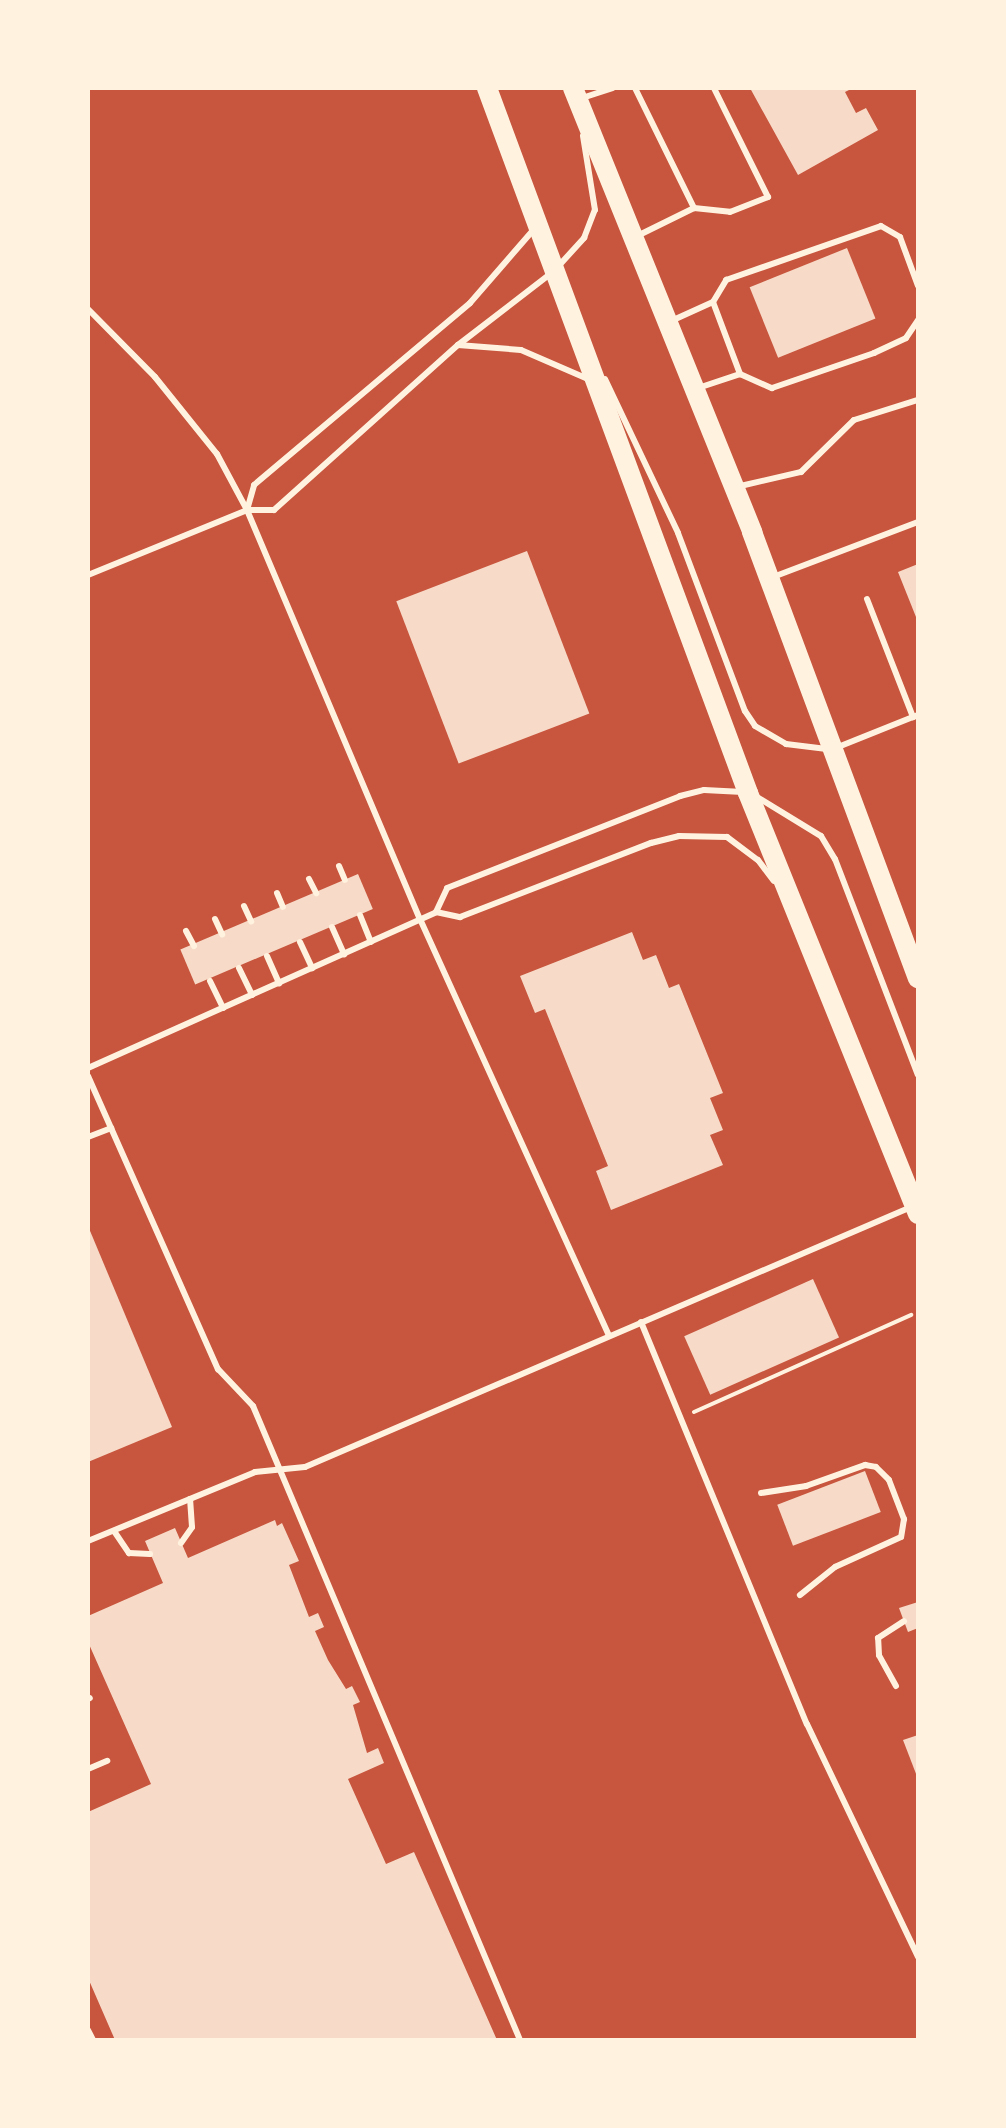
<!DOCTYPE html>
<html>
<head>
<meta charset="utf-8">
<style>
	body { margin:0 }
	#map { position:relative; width:1006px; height:2128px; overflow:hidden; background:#c8553d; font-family:"Fira Sans Condensed",sans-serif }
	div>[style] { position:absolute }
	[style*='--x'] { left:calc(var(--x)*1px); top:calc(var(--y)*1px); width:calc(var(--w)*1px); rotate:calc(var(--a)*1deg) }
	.building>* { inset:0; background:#f7dbc8; transform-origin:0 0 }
	.path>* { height:4px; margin:-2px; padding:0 2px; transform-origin:2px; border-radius:2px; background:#fff3e0 }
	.service>* { height:6px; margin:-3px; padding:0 3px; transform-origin:3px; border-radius:3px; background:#fff3e0 }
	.primary>* { height:20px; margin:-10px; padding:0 10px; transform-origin:10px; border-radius:10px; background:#fff3e0 }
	span { translate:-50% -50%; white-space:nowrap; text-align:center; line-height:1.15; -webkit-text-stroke:6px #fff3e0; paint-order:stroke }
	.frame { position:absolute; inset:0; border:90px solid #fff3e0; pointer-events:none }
</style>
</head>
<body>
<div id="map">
	<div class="building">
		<div style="clip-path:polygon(750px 88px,853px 88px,845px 92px,856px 113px,866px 108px,878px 130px,798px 175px)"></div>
		<div style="left:847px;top:248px;width:76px;height:105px;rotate:68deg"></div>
		<div style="left:527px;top:551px;width:174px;height:140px;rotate:69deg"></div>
		<div style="clip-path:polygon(918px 564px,918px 622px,898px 572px)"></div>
		<div style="left:358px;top:874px;width:38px;height:193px;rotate:67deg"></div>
		<div style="clip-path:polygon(632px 932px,643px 960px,656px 955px,669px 988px,679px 984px,723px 1093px,710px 1098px,723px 1130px,710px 1135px,723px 1165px,611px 1210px,596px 1171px,608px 1166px,545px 1009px,535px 1013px,520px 976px)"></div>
		<div style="clip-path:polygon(88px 1226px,172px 1427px,88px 1462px)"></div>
		<div style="left:813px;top:1279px;width:64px;height:141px;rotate:66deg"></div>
		<div style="left:865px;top:1471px;width:44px;height:94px;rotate:69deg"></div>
		<div style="clip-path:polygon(275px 1520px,277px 1526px,282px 1523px,299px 1561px,289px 1565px,309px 1617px,318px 1613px,324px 1627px,315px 1631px,328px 1660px,346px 1689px,352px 1686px,360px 1702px,353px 1705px,367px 1753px,378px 1748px,384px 1763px,348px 1779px,386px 1864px,414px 1852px,497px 2040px,115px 2040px,88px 1978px,88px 1812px,151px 1784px,88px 1642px,88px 1616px,163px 1583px,145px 1541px,175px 1528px,188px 1558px)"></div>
		<div style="clip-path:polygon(918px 1602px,918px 1628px,908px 1632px,899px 1608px)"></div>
		<div style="clip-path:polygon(918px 1735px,918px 1779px,903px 1740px)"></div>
	</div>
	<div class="path">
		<div style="--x:694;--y:1412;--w:238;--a:-24.1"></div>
	</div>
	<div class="service">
		<div style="--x:635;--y:88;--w:134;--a:63.8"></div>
		<div style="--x:694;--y:208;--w:64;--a:153.8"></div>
		<div style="--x:579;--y:99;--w:35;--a:-18"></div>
		<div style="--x:694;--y:208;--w:36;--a:6"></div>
		<div style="--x:730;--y:212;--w:41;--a:-21.5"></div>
		<div style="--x:768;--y:197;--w:122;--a:-116.4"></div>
		<div style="--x:713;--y:302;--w:77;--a:69.4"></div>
		<div style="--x:88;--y:309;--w:95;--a:45.4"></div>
		<div style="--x:155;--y:377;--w:99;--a:51.2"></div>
		<div style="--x:217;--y:454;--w:64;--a:61.8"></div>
		<div style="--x:247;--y:510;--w:444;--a:67.1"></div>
		<div style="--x:420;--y:919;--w:456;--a:65.6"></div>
		<div style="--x:671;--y:321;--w:46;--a:-24.3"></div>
		<div style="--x:713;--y:302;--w:26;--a:-59"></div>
		<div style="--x:726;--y:280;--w:164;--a:-19.2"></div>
		<div style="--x:881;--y:226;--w:22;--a:30"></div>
		<div style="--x:900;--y:237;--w:52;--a:69.8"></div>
		<div style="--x:458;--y:345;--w:63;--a:4.5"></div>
		<div style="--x:521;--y:350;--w:73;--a:23.4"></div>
		<div style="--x:605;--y:379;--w:170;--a:64.6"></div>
		<div style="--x:678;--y:533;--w:190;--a:69.4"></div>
		<div style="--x:745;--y:711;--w:18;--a:56"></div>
		<div style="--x:755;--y:726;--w:36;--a:30"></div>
		<div style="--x:786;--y:744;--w:41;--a:7"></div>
		<div style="--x:698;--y:388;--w:44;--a:-18.4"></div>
		<div style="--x:740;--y:374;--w:35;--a:24"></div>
		<div style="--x:772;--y:388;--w:108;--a:-18.9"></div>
		<div style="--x:874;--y:353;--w:35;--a:-25"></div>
		<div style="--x:906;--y:338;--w:22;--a:-56"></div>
		<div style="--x:736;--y:487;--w:67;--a:-13"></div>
		<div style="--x:801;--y:472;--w:74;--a:-44.5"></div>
		<div style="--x:854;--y:420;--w:67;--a:-17.4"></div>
		<div style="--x:247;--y:510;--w:26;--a:-74"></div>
		<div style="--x:254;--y:485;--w:282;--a:-40.1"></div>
		<div style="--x:470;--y:303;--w:99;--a:-49.1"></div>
		<div style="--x:88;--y:575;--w:172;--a:-22.2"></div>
		<div style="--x:247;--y:510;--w:27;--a:0"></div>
		<div style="--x:274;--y:510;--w:247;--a:-41.9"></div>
		<div style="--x:458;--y:345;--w:121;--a:-37.6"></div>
		<div style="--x:554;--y:271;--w:45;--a:-47.7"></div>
		<div style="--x:584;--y:238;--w:30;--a:-69"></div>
		<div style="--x:595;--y:210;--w:75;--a:-99.2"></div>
		<div style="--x:773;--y:577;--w:155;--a:-20.8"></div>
		<div style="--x:867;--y:599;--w:127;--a:68.7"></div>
		<div style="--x:838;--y:747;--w:86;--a:-21.8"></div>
		<div style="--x:757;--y:797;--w:75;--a:31.4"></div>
		<div style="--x:821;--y:836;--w:27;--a:59"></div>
		<div style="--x:835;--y:859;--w:231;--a:69"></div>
		<div style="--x:339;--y:866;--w:15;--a:67"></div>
		<div style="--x:309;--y:879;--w:16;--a:63"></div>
		<div style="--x:277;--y:893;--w:15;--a:67"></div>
		<div style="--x:244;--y:906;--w:17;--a:65"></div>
		<div style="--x:436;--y:912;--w:26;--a:-65"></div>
		<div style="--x:447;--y:888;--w:251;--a:-21.5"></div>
		<div style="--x:680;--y:796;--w:25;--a:-14"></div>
		<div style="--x:704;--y:790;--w:39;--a:3"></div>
		<div style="--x:360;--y:915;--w:29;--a:68"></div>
		<div style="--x:215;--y:919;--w:17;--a:65"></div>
		<div style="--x:332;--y:927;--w:30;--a:66"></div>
		<div style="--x:186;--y:931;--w:17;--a:62"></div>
		<div style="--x:300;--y:942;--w:29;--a:65"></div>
		<div style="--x:267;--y:956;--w:30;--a:66"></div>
		<div style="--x:239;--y:968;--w:30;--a:64"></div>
		<div style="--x:210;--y:981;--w:30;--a:64"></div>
		<div style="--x:88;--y:1068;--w:381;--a:-24.1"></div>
		<div style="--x:436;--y:912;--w:25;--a:12"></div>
		<div style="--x:460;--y:917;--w:205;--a:-21.2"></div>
		<div style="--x:651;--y:843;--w:29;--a:-14"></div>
		<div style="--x:679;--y:836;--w:48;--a:1.2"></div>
		<div style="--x:727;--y:837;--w:39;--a:37"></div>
		<div style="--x:758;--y:860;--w:26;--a:53"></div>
		<div style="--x:88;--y:1076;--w:321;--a:66.1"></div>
		<div style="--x:218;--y:1369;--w:51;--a:46.6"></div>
		<div style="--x:253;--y:1406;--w:688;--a:67.16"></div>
		<div style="--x:88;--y:1137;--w:25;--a:-21"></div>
		<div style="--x:641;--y:1322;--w:435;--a:67.6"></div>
		<div style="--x:807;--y:1724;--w:258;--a:64.5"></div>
		<div style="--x:761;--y:1493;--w:46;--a:-8.8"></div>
		<div style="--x:806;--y:1486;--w:63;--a:-19.6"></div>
		<div style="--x:865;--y:1465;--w:11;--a:10"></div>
		<div style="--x:876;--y:1467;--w:18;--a:45"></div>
		<div style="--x:889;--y:1480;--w:42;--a:69"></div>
		<div style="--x:904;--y:1519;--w:18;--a:99"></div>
		<div style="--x:901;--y:1537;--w:72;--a:155.6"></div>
		<div style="--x:835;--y:1567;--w:45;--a:141.3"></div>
		<div style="--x:114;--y:1531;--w:27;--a:56"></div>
		<div style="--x:129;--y:1553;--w:21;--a:3"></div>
		<div style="--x:88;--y:1541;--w:181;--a:-22.4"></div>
		<div style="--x:255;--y:1472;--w:50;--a:-5.7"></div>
		<div style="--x:305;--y:1467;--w:659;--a:-23.22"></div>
		<div style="--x:181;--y:1543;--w:19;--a:-55"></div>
		<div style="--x:192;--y:1527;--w:28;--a:-94"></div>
		<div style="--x:896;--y:1686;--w:35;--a:-119"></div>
		<div style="--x:879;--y:1655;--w:17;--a:-93"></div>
		<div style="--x:878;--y:1638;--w:31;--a:-33"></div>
		<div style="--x:88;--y:1699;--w:2;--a:-27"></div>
		<div style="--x:88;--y:1769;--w:21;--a:-23"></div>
		<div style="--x:88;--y:2030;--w:11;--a:63"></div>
	</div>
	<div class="primary">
		<div style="--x:487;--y:88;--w:752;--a:69.68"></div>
		<div style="--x:748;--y:793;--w:454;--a:68"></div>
		<div style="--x:573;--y:88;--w:479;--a:68"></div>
		<div style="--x:752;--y:532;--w:476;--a:69.6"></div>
	</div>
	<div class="frame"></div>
</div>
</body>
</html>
